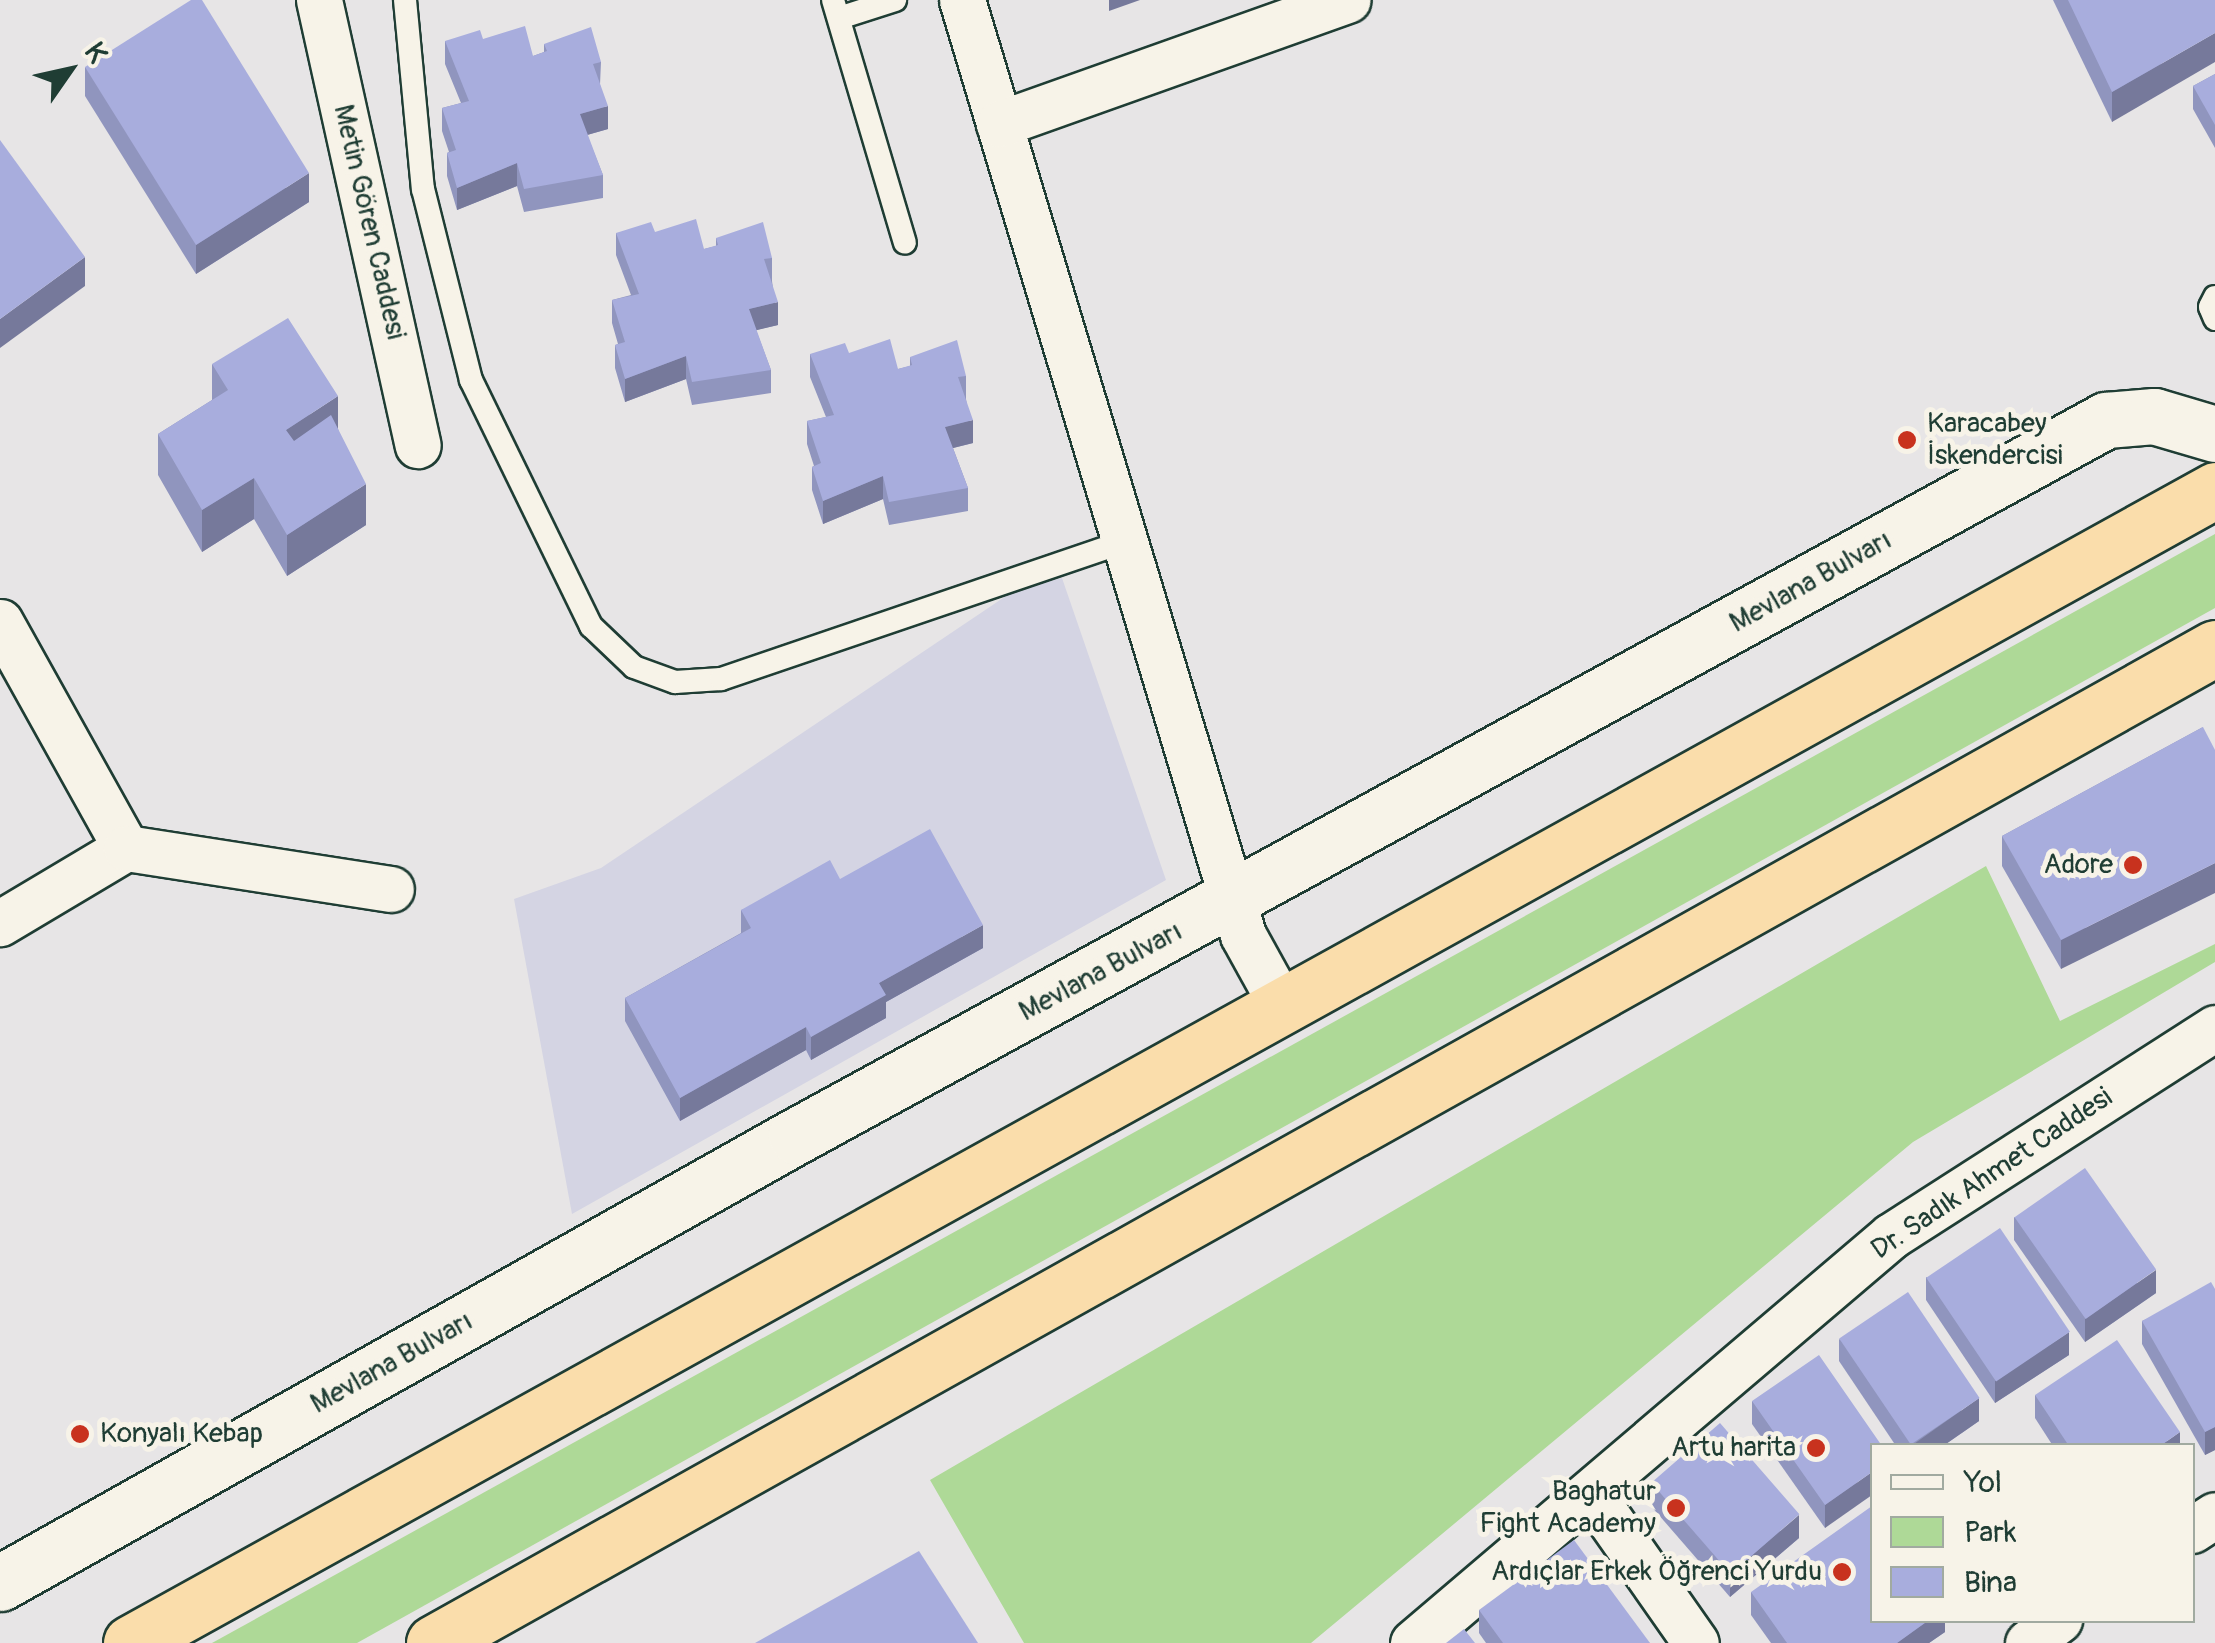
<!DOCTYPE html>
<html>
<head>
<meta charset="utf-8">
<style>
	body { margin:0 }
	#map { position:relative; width:2215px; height:1643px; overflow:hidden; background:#e7e5e6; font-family:Pangolin,sans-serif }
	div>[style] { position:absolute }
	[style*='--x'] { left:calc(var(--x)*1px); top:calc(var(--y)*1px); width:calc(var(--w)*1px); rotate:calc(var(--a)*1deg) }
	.built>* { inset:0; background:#d4d4e3 }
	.green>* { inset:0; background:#aed997 }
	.roads { filter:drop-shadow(2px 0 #1f3d34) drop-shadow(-2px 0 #1f3d34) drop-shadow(0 2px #1f3d34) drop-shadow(0 -2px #1f3d34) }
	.lane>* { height:22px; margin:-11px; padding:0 11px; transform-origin:11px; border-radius:11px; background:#f7f3e8 }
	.street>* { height:45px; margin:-22.5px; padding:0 22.5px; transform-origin:22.5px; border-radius:22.5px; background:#f7f3e8 }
	.secondary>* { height:55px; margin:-27.5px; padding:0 27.5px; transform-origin:27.5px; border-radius:27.5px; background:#f7f3e8 }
	.highway>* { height:55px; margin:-27.5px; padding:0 27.5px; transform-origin:27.5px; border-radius:27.5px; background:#faddab }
	.wall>* { inset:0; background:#9095be }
	.shaded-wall>* { inset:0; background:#76799b }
	.building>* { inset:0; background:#a8addd; transform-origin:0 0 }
	.dots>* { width:28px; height:28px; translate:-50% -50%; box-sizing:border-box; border:5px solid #f7f3e8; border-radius:50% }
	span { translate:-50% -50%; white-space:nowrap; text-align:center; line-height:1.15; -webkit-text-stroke:10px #f7f3e8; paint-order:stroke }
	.street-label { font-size:28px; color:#1f3d34 }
	.poi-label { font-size:28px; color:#1f3d34 }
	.left { translate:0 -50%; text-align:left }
	.right { translate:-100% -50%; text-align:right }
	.legend { position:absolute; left:1870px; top:1443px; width:325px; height:180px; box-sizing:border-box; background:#f7f3e8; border:2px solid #a1aaa0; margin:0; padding:12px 18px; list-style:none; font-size:30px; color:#1f3d34 }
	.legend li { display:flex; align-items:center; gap:20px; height:50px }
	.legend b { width:50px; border:2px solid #a1aaa0 }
	.north { position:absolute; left:20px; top:20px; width:100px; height:100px; -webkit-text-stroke:8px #f7f3e8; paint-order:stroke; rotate:56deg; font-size:28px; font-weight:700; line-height:40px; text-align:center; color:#1f3d34 }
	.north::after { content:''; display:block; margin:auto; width:35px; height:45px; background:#1f3d34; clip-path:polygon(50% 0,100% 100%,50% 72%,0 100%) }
</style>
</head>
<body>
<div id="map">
	<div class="built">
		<div style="clip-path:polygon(1062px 578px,1166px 880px,572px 1214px,514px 899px,601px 868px,1015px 590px)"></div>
	</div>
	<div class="green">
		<div style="clip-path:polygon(2215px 534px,2215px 608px,357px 1643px,212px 1643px)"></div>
		<div style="clip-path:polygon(1986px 866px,2060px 1021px,2215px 944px,2215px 962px,1913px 1142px,1311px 1643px,1024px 1643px,930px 1480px)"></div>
	</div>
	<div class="roads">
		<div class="lane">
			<div style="--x:405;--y:0;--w:190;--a:84.6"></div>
			<div style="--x:423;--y:189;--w:197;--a:75.9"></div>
			<div style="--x:471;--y:380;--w:274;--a:64"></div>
			<div style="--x:591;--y:626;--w:59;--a:43.6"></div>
			<div style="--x:634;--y:667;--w:44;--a:20.1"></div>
			<div style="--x:675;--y:682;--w:46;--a:-3.7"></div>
			<div style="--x:721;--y:679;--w:428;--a:-18.8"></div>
			<div style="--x:833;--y:0;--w:253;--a:73.5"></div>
			<div style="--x:839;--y:18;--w:59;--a:-17.8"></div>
			<div style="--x:2215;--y:297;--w:11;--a:117"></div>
			<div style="--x:2210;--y:307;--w:13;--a:67"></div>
		</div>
		<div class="street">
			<div style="--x:319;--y:0;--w:456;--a:77.5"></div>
			<div style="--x:962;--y:0;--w:976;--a:73.27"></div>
			<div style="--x:1243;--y:935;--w:77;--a:61.1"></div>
			<div style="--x:999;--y:124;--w:370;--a:-19.6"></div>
			<div style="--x:0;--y:622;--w:259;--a:60.9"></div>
			<div style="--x:126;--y:848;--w:147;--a:149.2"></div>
			<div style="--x:126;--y:848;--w:268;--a:8.8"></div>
			<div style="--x:1593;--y:1496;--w:179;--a:55"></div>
			<div style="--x:2192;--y:1530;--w:27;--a:-33"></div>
			<div style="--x:1413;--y:1643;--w:628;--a:-40.41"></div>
			<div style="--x:1891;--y:1236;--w:385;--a:-32.7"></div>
			<div style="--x:2028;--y:1643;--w:39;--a:-37"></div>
		</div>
		<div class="secondary">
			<div style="--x:0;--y:1583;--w:913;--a:-29.32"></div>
			<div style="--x:796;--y:1136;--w:1493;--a:-28.66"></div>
			<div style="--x:2106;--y:420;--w:48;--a:-4.8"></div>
			<div style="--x:2154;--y:416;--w:64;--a:16.4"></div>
		</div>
		<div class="highway">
			<div style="--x:131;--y:1643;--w:2382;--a:-28.95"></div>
			<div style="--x:434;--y:1643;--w:2040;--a:-29.19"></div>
		</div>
	</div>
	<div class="wall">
		<div style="clip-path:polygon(2053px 0,2215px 0,2112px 122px)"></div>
		<div style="clip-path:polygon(483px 39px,533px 56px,544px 52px,544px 44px,601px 62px,600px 85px,608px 129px,587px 135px,603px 175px,603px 198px,524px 212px,517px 186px,457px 210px,447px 176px,447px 153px,449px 152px,442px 131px,442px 108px,461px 103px,445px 64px,445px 41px)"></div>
		<div style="clip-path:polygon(85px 67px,309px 202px,196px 274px,85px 96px)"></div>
		<div style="clip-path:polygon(2215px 74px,2215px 148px,2193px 109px,2193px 86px)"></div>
		<div style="clip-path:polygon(655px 232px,704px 249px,716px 246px,716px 238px,772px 258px,772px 281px,778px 325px,756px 330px,771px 370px,771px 393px,692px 405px,686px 379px,625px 402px,615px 368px,615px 345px,618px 344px,612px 323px,612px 300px,631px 295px,616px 255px,616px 233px)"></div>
		<div style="clip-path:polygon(849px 353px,898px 369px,910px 366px,910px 357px,966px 376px,966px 399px,973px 443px,953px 448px,968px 488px,968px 511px,889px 525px,883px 499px,823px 524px,812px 490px,812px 467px,814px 466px,807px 444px,807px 421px,826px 417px,810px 377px,810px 354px)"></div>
		<div style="clip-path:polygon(212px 364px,338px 429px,366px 525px,287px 576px,254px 519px,202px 552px,158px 475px,158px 434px,212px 400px)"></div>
		<div style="clip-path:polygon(2203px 727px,2061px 969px,2002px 866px,2002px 836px)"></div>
		<div style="clip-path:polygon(840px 879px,983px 948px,886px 1002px,886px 1018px,811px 1060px,806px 1050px,680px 1121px,625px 1021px,625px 998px,741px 933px,741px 910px)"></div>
		<div style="clip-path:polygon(2014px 1217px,2156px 1293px,2085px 1342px,2014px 1240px)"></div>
		<div style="clip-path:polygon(1926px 1277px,2069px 1355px,1995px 1403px,1926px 1300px)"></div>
		<div style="clip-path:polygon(2215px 1289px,2215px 1450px,2205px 1455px,2142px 1344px,2142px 1321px)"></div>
		<div style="clip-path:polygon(1839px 1339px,1979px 1421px,1943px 1446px,1896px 1446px,1839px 1361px)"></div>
		<div style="clip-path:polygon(2035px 1395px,2180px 1446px,2053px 1446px,2035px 1418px)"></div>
		<div style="clip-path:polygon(1752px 1401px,1882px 1446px,1825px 1528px,1752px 1424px)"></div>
		<div style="clip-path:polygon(1651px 1483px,1799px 1538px,1730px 1597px,1651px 1506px)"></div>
		<div style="clip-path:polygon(1751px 1592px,1945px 1620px,1945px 1632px,1929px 1643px,1771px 1643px,1751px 1615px)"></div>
		<div style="clip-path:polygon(1479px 1610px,1650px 1643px,1486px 1643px,1479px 1633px)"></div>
	</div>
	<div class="shaded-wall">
		<div style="clip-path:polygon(1109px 0,1140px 0,1109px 11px)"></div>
		<div style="clip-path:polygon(2215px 33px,2215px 62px,2112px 122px,2112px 92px)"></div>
		<div style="clip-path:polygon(608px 106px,608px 129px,580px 137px,580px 114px)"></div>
		<div style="clip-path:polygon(517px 163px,517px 186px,457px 210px,457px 188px)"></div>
		<div style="clip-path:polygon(309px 173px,309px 202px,196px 274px,196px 245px)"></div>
		<div style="clip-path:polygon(85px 257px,85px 286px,0 348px,0 319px)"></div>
		<div style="clip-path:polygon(778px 302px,778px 325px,749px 332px,749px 309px)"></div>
		<div style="clip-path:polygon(686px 356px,686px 379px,625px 402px,625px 379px)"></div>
		<div style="clip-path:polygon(338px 396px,338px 437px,286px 471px,286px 430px)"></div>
		<div style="clip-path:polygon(973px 420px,973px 443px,945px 450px,945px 427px)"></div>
		<div style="clip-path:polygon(883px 476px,883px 499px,823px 524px,823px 501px)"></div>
		<div style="clip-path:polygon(254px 478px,254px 519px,202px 552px,202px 510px)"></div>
		<div style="clip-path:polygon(366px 484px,366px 525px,287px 576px,287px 535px)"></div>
		<div style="clip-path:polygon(2215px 863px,2215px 893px,2061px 969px,2061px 940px)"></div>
		<div style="clip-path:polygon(983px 925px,983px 948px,886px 1002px,886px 1018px,811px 1060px,811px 1037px,879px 983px)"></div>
		<div style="clip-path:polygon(806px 1027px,806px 1050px,680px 1121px,680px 1098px)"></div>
		<div style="clip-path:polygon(2156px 1270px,2156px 1293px,2085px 1342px,2085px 1319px)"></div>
		<div style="clip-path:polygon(2069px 1332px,2069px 1355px,1995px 1403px,1995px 1381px)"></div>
		<div style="clip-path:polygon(1979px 1398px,1979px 1421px,1943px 1446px,1911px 1446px)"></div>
		<div style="clip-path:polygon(2215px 1427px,2215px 1450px,2205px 1455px,2205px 1432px)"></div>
		<div style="clip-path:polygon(2180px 1432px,2180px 1446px,2160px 1446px)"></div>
		<div style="clip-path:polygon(1872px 1472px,1872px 1495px,1825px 1528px,1825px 1505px)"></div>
		<div style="clip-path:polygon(1799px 1515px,1799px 1538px,1730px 1597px,1730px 1574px)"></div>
		<div style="clip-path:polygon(1929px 1620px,1945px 1620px,1945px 1632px,1929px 1643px,1897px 1643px)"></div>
	</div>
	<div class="building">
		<div style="clip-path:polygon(191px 0,202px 0,309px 173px,196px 245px,85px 67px)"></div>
		<div style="clip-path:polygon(2068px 0,2215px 0,2215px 33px,2112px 92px)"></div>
		<div style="clip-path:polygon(525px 26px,533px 56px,547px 51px,544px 44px,591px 27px,601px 62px,593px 64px,608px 106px,580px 114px,603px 175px,524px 189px,517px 163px,457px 188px,447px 153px,456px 150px,442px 108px,469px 101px,445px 41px,480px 30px,483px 39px)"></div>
		<div style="clip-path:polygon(2215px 74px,2215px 125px,2193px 86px)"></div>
		<div style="clip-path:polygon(0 140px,85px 257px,0 319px)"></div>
		<div style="clip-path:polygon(696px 219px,704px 249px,718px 245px,716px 238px,763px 222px,772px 258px,764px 259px,778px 302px,749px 309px,771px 370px,692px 382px,686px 356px,625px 379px,615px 345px,625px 342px,612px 300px,639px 294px,616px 233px,651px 222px,655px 232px)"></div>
		<div style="clip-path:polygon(288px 318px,338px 396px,286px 430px,294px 441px,331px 415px,366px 484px,287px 535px,254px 478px,202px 510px,158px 434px,228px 390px,212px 364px)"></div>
		<div style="clip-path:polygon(890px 339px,898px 369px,912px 365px,910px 357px,957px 340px,966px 376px,958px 377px,973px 420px,945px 427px,968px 488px,889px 502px,883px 476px,823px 501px,812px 467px,821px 463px,807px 421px,834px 415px,810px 354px,845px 343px,849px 353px)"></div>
		<div style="clip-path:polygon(2203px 727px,2215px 750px,2215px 863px,2061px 940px,2002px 836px)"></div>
		<div style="clip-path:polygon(930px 829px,983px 925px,879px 983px,886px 995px,811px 1037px,806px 1027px,680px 1098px,625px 998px,751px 928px,741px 910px,830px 860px,840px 879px)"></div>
		<div style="left:2085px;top:1168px;width:124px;height:86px;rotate:55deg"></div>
		<div style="left:2000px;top:1228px;width:125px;height:89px;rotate:56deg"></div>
		<div style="clip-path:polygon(2211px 1282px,2215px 1289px,2215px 1427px,2205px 1432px,2142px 1321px)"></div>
		<div style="left:1908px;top:1292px;width:128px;height:83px;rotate:56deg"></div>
		<div style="clip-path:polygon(2117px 1340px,2180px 1432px,2160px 1446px,2069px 1446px,2035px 1395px)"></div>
		<div style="clip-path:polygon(1819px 1355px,1882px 1446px,1872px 1446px,1872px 1472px,1825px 1505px,1752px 1401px)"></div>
		<div style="left:1720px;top:1423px;width:121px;height:91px;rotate:49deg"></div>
		<div style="clip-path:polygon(1872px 1506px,1872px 1620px,1929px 1620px,1897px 1643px,1787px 1643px,1751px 1592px)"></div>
		<div style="clip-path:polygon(1574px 1540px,1650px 1643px,1503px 1643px,1479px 1610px)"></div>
		<div style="clip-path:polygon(919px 1551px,978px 1643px,755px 1643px)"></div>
		<div style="clip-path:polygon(1464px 1629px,1475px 1643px,1446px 1643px)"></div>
	</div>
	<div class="dots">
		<div style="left:1907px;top:440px;background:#c8321e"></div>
		<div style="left:2133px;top:865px;background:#c8321e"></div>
		<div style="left:80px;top:1434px;background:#c8321e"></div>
		<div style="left:1816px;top:1448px;background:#c8321e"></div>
		<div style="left:1676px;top:1508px;background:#c8321e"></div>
		<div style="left:1842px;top:1572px;background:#c8321e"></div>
	</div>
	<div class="street-label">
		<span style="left:369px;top:222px;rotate:77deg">Metin Gören Caddesi</span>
		<span style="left:1811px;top:582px;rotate:-29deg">Mevlana Bulvarı</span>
		<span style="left:1101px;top:972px;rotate:-28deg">Mevlana Bulvarı</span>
		<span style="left:1992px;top:1174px;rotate:-34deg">Dr. Sadık Ahmet Caddesi</span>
		<span style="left:392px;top:1363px;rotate:-29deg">Mevlana Bulvarı</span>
	</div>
	<div class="poi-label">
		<span class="left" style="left:1927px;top:440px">Karacabey<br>İskendercisi</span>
		<span class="right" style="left:2113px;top:865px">Adore</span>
		<span class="left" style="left:100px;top:1434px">Konyalı Kebap</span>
		<span class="right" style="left:1796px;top:1448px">Artu harita</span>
		<span class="right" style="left:1656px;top:1508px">Baghatur<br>Fight Academy</span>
		<span class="right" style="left:1822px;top:1572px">Ardıçlar Erkek Öğrenci Yurdu</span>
	</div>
	<ul class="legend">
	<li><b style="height:12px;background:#f7f3e8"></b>Yol</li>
	<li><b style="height:28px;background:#aed997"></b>Park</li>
	<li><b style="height:28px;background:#a8addd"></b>Bina</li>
	</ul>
	<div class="north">K</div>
</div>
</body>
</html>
